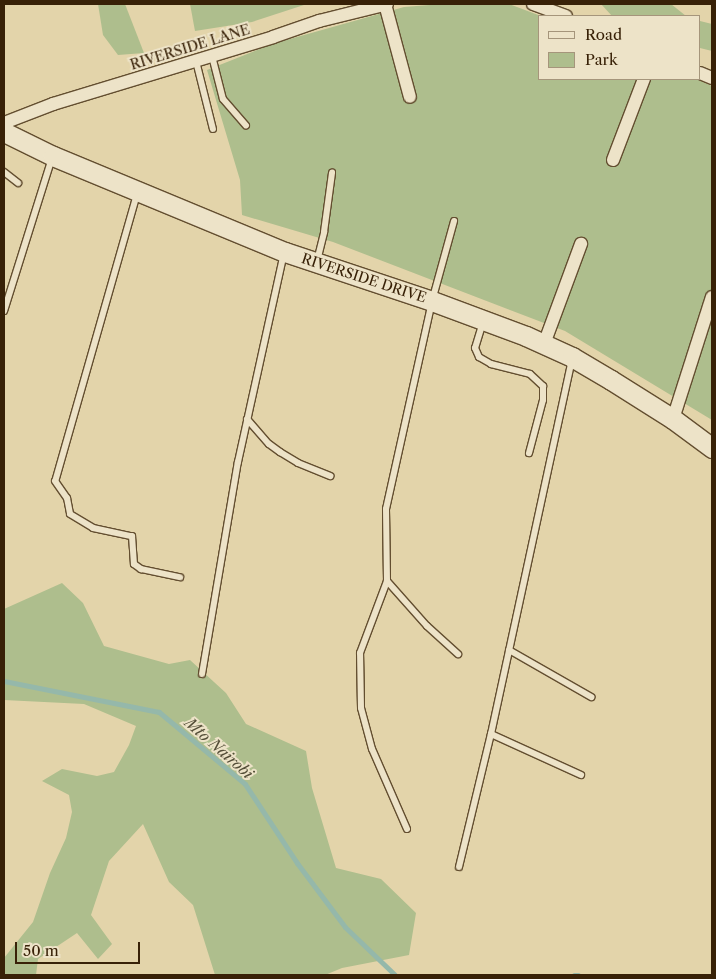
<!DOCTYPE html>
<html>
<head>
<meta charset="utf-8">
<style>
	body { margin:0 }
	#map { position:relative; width:716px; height:979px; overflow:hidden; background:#e3d4aa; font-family:"Libre Caslon Text",serif }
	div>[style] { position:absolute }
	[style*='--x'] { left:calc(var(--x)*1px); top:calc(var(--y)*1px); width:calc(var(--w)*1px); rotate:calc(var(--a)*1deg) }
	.green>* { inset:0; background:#aebe8d }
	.stream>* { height:5px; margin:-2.5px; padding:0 2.5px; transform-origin:2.5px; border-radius:2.5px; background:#95b8aa }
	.roads { filter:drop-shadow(1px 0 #634e30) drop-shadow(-1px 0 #634e30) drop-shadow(0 1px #634e30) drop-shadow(0 -1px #634e30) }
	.lane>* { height:6px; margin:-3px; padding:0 3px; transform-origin:3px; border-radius:3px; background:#ede3c8 }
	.street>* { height:12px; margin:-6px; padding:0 6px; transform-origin:6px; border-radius:6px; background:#ede3c8 }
	.secondary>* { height:19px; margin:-9.5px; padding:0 9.5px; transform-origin:9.5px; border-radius:9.5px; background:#ede3c8 }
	span { translate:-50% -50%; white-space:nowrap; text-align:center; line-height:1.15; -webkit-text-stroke:4px #ede3c8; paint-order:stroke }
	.street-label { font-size:14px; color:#382107 }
	.water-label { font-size:15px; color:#544e38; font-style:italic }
	.frame { position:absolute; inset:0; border:5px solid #382107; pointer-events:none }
	.legend { position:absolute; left:538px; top:15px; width:162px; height:65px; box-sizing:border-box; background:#ede3c8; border:1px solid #a5957b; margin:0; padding:6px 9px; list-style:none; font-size:15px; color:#382107 }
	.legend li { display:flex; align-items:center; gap:10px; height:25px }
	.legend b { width:25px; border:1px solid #a5957b }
	.scale { position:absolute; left:15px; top:942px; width:125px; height:22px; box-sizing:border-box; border:2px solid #382107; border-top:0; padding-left:6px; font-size:15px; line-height:18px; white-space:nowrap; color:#382107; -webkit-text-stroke:4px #ede3c8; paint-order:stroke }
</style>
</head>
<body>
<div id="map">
	<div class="green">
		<div style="clip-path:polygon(98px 4px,125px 4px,144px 53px,118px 55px,103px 35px)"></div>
		<div style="clip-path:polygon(190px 4px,307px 4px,252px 22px,195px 31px)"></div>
		<div style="clip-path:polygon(442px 4px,509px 4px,541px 16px,540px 79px,696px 79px,712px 86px,712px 420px,565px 331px,333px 242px,242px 215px,240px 180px,207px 70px,272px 44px,404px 7px)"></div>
		<div style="clip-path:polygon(601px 4px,671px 4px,686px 16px,612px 16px)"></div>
		<div style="clip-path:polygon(700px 21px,712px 24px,712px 51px,700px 48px)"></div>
		<div style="clip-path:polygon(62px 583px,83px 603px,104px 646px,169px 664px,190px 660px,226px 693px,246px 724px,306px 751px,312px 788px,336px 868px,381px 879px,416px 913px,409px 955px,342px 968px,325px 975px,215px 975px,193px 905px,169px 882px,143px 824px,109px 861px,91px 915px,112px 944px,98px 959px,77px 933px,38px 959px,36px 975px,4px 975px,4px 958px,33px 922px,50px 873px,66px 838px,72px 812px,69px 795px,42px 781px,62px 769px,97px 776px,114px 772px,129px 745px,136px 726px,84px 704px,4px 700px,4px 609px)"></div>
	</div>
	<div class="stream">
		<div style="--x:4;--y:681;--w:158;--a:11.3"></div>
		<div style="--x:159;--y:712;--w:112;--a:39.9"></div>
		<div style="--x:245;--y:784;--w:95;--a:56.6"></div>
		<div style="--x:297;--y:863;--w:80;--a:53.1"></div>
		<div style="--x:345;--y:927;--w:69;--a:43.8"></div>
		<div style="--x:574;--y:975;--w:4;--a:0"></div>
	</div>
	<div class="roads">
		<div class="lane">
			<div style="--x:212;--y:56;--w:44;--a:75.7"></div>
			<div style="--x:223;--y:99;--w:35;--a:49"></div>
			<div style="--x:196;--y:61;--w:70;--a:76"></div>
			<div style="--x:4;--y:172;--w:18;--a:38"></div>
			<div style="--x:137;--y:194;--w:298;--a:105.9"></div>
			<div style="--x:55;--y:481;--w:21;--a:55"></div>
			<div style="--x:67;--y:498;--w:16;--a:79"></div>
			<div style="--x:70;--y:514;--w:27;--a:31"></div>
			<div style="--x:93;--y:528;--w:40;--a:12"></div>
			<div style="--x:132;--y:536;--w:28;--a:86"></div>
			<div style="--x:134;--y:564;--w:9;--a:36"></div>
			<div style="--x:141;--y:569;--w:40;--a:12"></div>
			<div style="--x:317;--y:261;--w:30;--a:-76"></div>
			<div style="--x:324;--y:232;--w:60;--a:-82.3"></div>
			<div style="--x:4;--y:311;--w:160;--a:-72.6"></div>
			<div style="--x:483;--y:322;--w:27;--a:107"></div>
			<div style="--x:475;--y:348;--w:10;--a:66"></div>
			<div style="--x:479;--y:357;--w:14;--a:30"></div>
			<div style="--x:491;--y:364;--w:40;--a:14.4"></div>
			<div style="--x:530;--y:374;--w:18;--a:43"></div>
			<div style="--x:543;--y:386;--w:14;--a:90"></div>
			<div style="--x:543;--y:400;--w:55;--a:104.8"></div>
			<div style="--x:247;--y:419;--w:33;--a:49"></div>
			<div style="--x:269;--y:444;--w:14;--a:36"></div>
			<div style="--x:280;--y:452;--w:21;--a:31"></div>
			<div style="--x:298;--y:463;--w:35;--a:22"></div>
			<div style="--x:387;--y:581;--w:60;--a:48.4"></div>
			<div style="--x:427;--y:626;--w:42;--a:42.1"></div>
			<div style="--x:509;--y:650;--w:95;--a:29.8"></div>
			<div style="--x:202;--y:674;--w:215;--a:-80.4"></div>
			<div style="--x:238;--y:462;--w:214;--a:-77.6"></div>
			<div style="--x:491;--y:734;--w:99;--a:24.5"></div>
			<div style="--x:407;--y:829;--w:87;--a:-113.6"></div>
			<div style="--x:372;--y:749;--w:42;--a:-105"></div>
			<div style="--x:361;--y:708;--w:55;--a:-91"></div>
			<div style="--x:360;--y:653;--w:77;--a:-69.4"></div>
			<div style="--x:387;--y:581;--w:72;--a:-90.8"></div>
			<div style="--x:386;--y:509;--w:213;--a:-77.5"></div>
			<div style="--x:432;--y:301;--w:83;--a:-74.6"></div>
			<div style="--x:459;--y:867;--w:137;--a:-76.5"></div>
			<div style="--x:491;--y:734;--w:383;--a:-77.8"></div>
		</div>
		<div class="street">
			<div style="--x:385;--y:4;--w:96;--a:75"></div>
			<div style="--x:533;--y:4;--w:35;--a:20"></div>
			<div style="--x:700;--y:73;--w:13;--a:23"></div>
			<div style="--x:4;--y:123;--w:53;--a:-21.2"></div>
			<div style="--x:53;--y:104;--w:230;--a:-16.9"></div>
			<div style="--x:273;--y:37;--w:49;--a:-19.2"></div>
			<div style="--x:319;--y:21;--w:70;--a:-14"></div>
			<div style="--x:613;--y:160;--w:87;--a:-69.1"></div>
			<div style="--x:544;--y:344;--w:107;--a:-69.7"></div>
			<div style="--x:673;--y:419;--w:128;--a:-72.3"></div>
		</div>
		<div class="secondary">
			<div style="--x:4;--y:132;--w:55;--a:26.1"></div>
			<div style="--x:53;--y:156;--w:251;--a:22.5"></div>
			<div style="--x:285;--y:252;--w:155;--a:18.4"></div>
			<div style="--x:432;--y:301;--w:100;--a:20.4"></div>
			<div style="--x:526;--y:336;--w:51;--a:24.5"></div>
			<div style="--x:572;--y:357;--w:45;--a:30.5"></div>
			<div style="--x:611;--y:380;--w:73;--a:32.2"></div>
			<div style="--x:673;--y:419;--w:49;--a:36.6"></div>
		</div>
	</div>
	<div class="street-label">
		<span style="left:190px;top:47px;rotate:-17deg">RIVERSIDE LANE</span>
		<span style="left:364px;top:278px;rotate:18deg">RIVERSIDE DRIVE</span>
	</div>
	<div class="water-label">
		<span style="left:219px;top:748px;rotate:41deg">Mto Nairobi</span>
	</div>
	<div class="frame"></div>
	<ul class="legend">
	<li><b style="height:6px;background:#ede3c8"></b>Road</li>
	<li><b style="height:14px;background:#aebe8d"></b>Park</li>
	</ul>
	<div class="scale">50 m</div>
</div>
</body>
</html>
